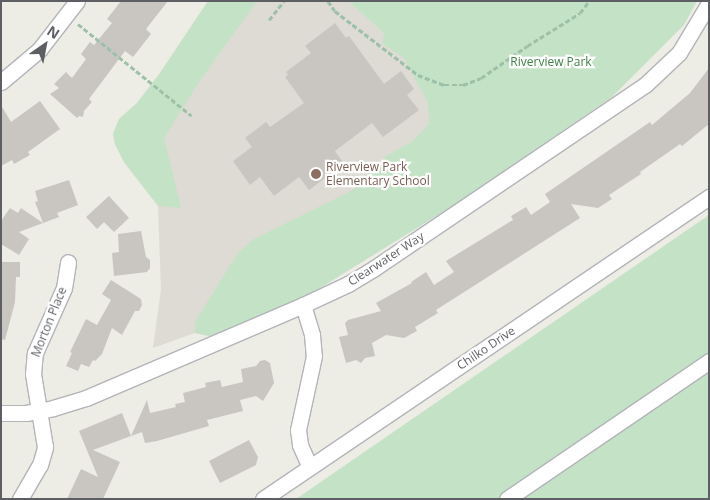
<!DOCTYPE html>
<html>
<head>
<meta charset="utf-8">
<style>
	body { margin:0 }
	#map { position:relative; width:710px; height:500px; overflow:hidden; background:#edece5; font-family:"Open Sans",sans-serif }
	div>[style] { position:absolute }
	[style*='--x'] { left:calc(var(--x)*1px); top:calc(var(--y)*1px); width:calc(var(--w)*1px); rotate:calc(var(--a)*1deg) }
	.education>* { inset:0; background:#dddbd3 }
	.green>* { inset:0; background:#c4e2c6 }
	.building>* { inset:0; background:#c9c6c2 }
	.path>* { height:2.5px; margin-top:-1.25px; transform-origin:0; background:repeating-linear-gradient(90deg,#9dc0a9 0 5px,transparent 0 7.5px) }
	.roads { filter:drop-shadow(1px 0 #b2b4b8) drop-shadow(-1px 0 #b2b4b8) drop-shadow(0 1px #b2b4b8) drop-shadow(0 -1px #b2b4b8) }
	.minor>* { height:15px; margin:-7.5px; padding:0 7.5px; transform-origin:7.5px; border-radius:7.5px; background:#fff }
	.dots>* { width:14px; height:14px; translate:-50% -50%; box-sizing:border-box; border:2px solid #fff; border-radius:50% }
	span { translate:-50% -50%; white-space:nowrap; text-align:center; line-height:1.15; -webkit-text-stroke:4.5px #fff; paint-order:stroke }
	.park-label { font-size:12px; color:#3f8146 }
	.education-label { font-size:12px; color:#785e54 }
	.left { translate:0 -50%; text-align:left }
	.street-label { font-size:12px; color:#5d5f64 }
	.frame { position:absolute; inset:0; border:2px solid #5d5f64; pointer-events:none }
	.north { position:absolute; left:20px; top:20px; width:50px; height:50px; -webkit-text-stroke:4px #fff; paint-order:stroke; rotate:33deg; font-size:14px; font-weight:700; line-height:20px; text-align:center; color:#5d5f64 }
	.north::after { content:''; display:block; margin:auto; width:18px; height:22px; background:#5d5f64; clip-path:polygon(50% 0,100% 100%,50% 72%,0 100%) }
</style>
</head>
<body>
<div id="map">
	<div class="education">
		<div style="clip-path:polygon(208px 1px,348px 1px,449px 89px,454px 205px,302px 299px,210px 336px,195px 333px,153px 348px,161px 289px,158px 206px,124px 162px,115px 144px,113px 134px,119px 119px,137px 103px,160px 73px)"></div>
	</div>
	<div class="green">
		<div style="clip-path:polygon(208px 1px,257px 1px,199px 82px,164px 138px,181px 208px,158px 206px,124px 162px,115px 144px,113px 134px,119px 119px,137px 103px,160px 73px)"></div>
		<div style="clip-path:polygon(348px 1px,697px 1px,684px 25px,612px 97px,454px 205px,302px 299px,210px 336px,195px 333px,195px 322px,226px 272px,239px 252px,254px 239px,353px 190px,386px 156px,413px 141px,429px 124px,428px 103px,404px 58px,382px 43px,384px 33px)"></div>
		<div style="clip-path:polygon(709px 215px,709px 499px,296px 499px)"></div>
	</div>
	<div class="building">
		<div style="clip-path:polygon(121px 1px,168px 1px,146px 29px,151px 34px,133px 57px,125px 51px,89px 99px,92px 102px,84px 111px,83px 117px,79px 116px,77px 118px,50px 94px,59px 88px,54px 84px,66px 72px,72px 78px,86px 59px,81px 54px,90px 42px,94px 45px,112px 23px,107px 19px)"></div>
		<div style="clip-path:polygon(335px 23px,346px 38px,349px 36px,384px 84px,401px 71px,414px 89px,407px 95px,419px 110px,383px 137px,372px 123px,335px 151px,344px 164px,309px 190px,299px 177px,274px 196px,260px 177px,250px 185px,233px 161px,252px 147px,245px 138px,266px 122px,270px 127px,304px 103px,285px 77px,288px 75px,286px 72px,311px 53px,305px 46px)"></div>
		<div style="clip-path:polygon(709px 68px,709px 124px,682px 146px,680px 144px,640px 172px,641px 174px,609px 195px,612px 199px,598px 208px,571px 204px,580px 218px,436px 310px,438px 313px,415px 327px,417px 331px,404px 338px,386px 335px,372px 343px,375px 356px,365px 358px,361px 363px,356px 360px,346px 363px,339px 337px,348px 335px,345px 323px,348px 320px,381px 311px,376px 303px,412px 283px,411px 282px,426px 272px,434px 285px,454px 272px,446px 261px,513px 220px,511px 216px,526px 207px,531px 215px,550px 202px,545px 194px,650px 122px,652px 125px,690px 93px)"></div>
		<div style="clip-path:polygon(40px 101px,60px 129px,28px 152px,30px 155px,14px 164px,12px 160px,1px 166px,1px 105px,11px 122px)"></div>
		<div style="clip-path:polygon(69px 180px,78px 205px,57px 213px,59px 217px,19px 232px,29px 239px,19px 255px,1px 244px,1px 221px,10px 208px,18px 213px,21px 208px,43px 223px,35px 202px,38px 201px,35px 191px)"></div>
		<div style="clip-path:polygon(109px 196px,129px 218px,114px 232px,104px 222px,97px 229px,86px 217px)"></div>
		<div style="clip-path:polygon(141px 231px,146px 257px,150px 260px,150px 268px,147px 272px,114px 276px,112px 253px,119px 252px,118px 234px)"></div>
		<div style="clip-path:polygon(1px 262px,20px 262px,20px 277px,16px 277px,15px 302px,5px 340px,1px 339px)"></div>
		<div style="clip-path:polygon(111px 280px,141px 299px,142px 305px,139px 311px,135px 311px,122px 335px,112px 328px,102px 354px,95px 361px,93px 360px,89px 367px,81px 364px,78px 371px,66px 366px,72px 353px,70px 352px,86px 319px,97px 325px,111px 300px,102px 294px)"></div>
		<div style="clip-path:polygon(265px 360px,270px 363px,274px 383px,263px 401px,256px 396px,240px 400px,243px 411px,207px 420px,209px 426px,157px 441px,145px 443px,142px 432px,131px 436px,147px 400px,150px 413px,176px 407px,175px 404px,185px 402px,183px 393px,206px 387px,205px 383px,220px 380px,222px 387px,243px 382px,241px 369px,256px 366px,260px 361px)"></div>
		<div style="clip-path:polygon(122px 413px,131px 436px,93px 450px,120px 462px,103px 499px,67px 499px,81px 469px,98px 477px,79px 431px)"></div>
		<div style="clip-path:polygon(249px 440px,258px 457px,256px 465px,220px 483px,209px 461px)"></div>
	</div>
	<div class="path">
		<div style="--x:328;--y:1;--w:12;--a:55"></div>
		<div style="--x:335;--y:11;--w:105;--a:37.6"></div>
		<div style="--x:418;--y:75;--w:28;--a:21"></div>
		<div style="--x:444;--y:85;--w:19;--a:0"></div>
		<div style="--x:463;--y:85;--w:19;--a:-21"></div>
		<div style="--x:481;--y:78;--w:56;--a:-34.8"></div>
		<div style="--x:527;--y:46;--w:62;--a:-31.9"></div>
		<div style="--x:580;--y:13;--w:15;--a:-53"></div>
		<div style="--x:269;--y:20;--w:24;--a:-52"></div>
		<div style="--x:78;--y:24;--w:146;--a:38.9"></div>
	</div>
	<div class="roads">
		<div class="minor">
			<div style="--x:1;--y:82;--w:50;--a:-40.1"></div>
			<div style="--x:39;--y:50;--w:62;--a:-52.2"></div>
			<div style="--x:303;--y:305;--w:31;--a:73"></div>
			<div style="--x:312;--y:335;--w:21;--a:85"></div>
			<div style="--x:314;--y:356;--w:76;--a:102.2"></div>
			<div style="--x:298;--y:430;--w:15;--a:82"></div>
			<div style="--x:300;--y:445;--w:24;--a:66"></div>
			<div style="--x:1;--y:413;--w:25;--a:0"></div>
			<div style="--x:26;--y:413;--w:27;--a:-10"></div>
			<div style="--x:53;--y:408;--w:34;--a:-17"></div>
			<div style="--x:86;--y:398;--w:236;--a:-23.2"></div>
			<div style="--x:303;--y:305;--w:50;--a:-25"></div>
			<div style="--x:348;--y:284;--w:29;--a:-31"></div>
			<div style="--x:373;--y:269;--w:328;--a:-34.1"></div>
			<div style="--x:645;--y:85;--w:47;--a:-43.3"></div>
			<div style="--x:679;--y:53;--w:58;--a:-59"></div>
			<div style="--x:20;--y:499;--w:39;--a:-60"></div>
			<div style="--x:40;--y:465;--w:19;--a:-74"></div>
			<div style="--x:45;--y:447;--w:74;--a:-99.3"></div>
			<div style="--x:33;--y:374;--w:21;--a:-85"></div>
			<div style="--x:35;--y:353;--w:71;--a:-66"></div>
			<div style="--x:64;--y:288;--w:26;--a:-81"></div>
			<div style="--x:263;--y:499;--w:539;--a:-34.1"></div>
			<div style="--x:507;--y:499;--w:245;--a:-34.3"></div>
		</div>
	</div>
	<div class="dots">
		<div style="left:316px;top:174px;background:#8d6e63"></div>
	</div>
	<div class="park-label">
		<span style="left:551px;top:62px">Riverview Park</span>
	</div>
	<div class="education-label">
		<span class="left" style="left:326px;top:174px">Riverview Park<br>Elementary School</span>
	</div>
	<div class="street-label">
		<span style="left:386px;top:259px;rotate:-33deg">Clearwater Way</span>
		<span style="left:49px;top:322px;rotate:-68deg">Morton Place</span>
		<span style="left:486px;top:348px;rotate:-34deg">Chilko Drive</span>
	</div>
	<div class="frame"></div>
	<div class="north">N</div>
</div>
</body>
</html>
